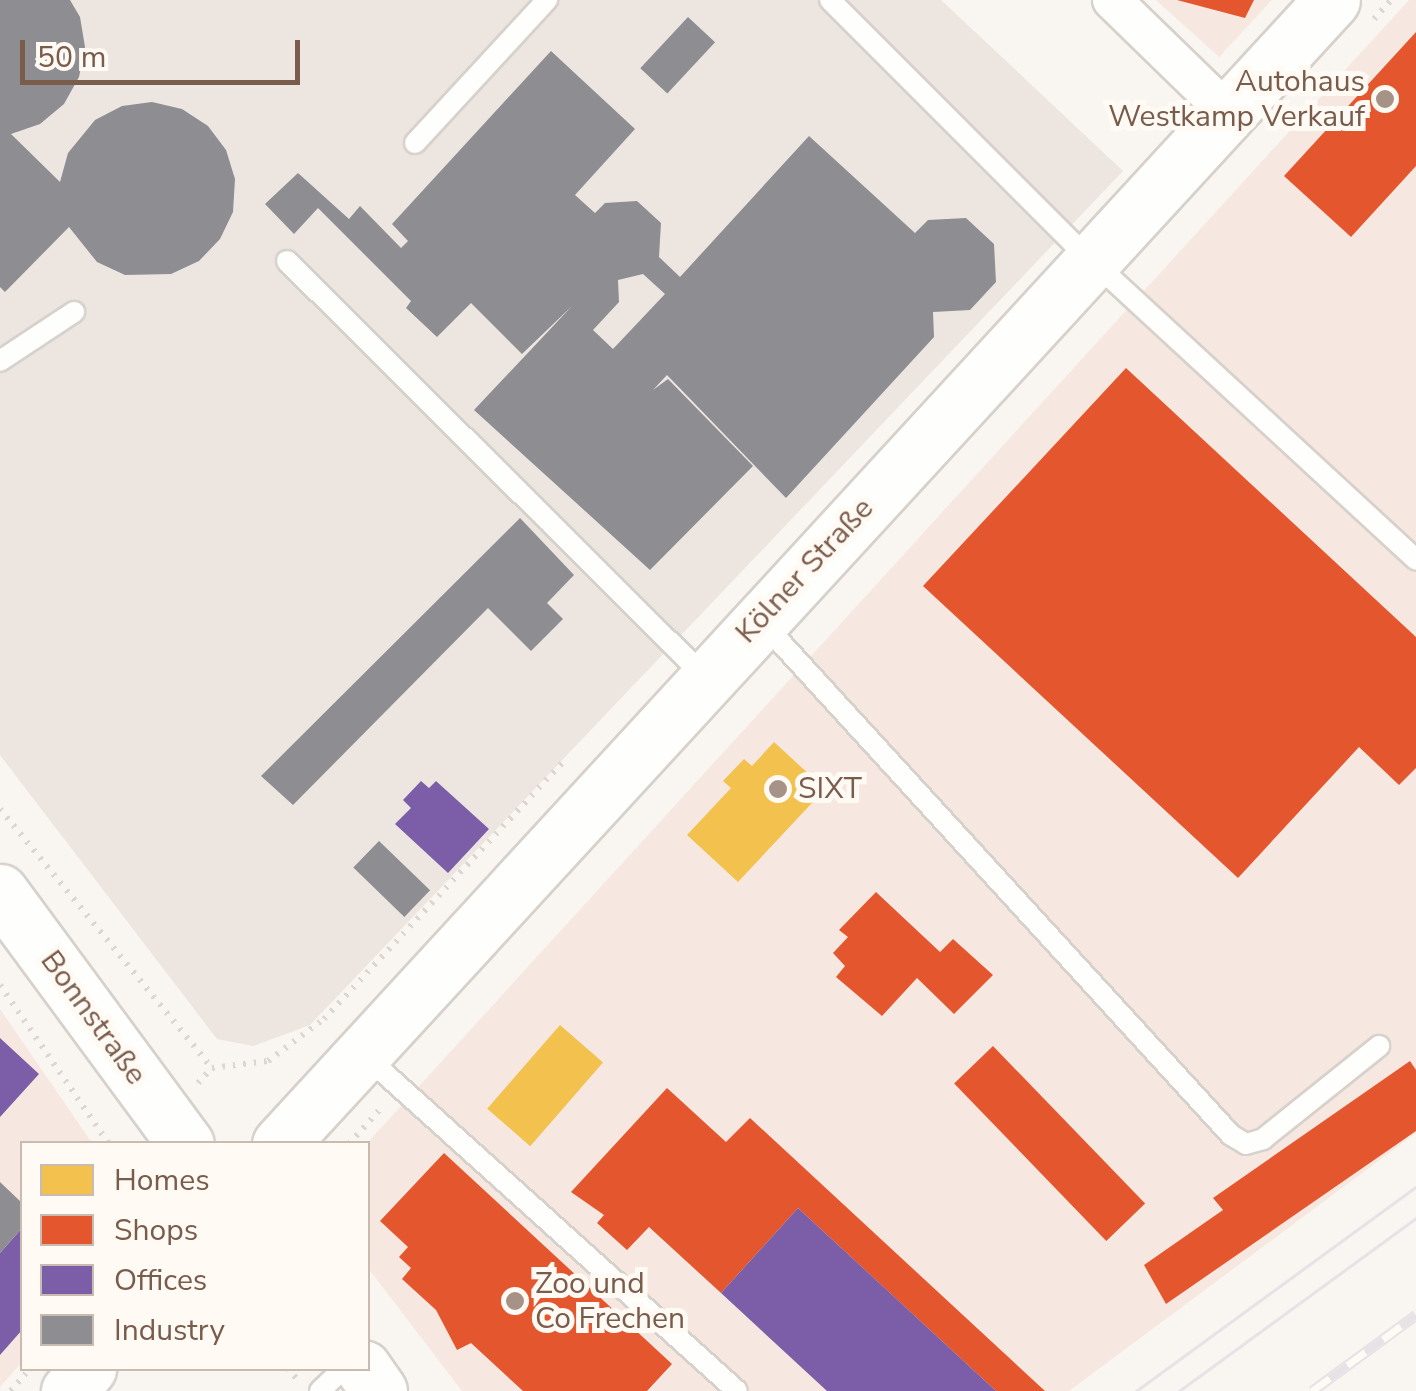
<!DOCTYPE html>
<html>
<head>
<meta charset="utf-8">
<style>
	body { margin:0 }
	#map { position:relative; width:1416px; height:1391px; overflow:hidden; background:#f9f5f0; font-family:"Nunito Sans",sans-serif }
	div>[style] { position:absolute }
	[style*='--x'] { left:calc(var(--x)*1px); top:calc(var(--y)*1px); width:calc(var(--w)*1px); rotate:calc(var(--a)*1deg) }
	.commercial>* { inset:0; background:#f6e8e1 }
	.industrial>* { inset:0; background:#ede5e0 }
	.homes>* { inset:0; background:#f2c14e; transform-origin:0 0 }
	.shops>* { inset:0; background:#e4572e; transform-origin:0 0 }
	.offices>* { inset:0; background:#7b5ea7 }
	.industry>* { inset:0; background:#8d8d92; transform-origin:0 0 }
	.path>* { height:6px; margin-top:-3px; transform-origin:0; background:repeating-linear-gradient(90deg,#dcd5d0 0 2.5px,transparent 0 10.5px) }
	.roads { filter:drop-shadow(2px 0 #d7d1cb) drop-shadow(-2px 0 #d7d1cb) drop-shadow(0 2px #d7d1cb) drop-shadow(0 -2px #d7d1cb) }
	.service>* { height:20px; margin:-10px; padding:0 10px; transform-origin:10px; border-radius:10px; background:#fefefd }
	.minor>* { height:38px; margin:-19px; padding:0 19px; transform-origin:19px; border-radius:19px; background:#fefefd }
	.secondary>* { height:55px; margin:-27.5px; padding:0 27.5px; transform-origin:27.5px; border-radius:27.5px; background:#fefefd }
	.tram>* { height:2.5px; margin:-1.25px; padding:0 1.25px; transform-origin:1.25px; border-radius:1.25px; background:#e6e3e7 }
	.rail>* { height:11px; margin-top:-5.5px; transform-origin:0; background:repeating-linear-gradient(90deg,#fffaf3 0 22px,#e6e3e7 0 44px); box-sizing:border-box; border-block:2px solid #e6e3e7 }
	.dots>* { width:28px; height:28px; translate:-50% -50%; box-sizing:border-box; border:5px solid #fffaf3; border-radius:50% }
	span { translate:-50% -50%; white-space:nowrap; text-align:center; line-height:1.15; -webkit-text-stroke:10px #fffaf3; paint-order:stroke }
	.poi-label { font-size:30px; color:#7a5c4d }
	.right { translate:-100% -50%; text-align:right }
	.left { translate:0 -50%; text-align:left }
	.street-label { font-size:30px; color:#7a5c4d }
	.legend { position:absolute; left:20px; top:1141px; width:350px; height:230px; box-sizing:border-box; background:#fffaf3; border:2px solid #cabbb1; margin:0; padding:12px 18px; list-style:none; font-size:30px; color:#7a5c4d }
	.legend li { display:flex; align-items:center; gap:20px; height:50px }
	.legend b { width:50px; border:2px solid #cabbb1 }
	.scale { position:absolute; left:20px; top:40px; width:280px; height:45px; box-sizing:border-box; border:5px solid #7a5c4d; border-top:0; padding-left:12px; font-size:30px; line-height:35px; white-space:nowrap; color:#7a5c4d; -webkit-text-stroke:8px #fffaf3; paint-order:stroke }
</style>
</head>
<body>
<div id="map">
	<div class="commercial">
		<div style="clip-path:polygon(1156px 0,1272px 0,1219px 57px)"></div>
		<div style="clip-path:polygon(1409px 0,1416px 0,1416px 1133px,1069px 1391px,462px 1391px,368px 1268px,370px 1140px)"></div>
		<div style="clip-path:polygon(0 1009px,92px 1143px,22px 1144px,22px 1362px,0 1387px)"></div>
	</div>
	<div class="industrial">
		<div style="clip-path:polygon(0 0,941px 0,1123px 171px,310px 1025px,253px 1046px,217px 1039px,0 755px)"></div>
	</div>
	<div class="homes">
		<div style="clip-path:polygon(774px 742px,825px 789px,738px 882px,687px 835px,731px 788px,723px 781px,744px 759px,752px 766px)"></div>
		<div style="left:560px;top:1025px;width:57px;height:111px;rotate:41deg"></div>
	</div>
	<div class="shops">
		<div style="clip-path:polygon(1177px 0,1254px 0,1245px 18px)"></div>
		<div style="clip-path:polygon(1416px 32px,1416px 166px,1351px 237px,1284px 176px)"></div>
		<div style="clip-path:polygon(1126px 368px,1416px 637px,1416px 768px,1399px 785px,1359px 747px,1238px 878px,923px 586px)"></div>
		<div style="clip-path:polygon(876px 892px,940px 952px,953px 939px,993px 975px,954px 1014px,917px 978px,882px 1016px,836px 977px,845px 966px,833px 953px,848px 937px,839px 930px)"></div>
		<div style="left:993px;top:1046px;width:219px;height:54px;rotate:46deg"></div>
		<div style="clip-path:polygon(1410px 1061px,1416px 1070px,1416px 1131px,1166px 1304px,1144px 1265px,1223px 1210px,1213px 1198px)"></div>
		<div style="clip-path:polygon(667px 1088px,726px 1142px,750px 1118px,1045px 1391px,996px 1391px,798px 1208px,721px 1293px,649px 1227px,627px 1250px,597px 1223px,604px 1215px,571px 1192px)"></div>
		<div style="clip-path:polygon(444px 1153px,672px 1364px,647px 1391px,523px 1391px,471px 1343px,457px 1350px,436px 1310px,402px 1279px,411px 1268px,399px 1257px,408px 1247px,380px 1221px)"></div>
	</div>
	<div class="offices">
		<div style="clip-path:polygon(421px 781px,429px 788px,436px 781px,489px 829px,448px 873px,395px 824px,411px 808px,403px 800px)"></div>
		<div style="clip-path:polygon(0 1038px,39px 1074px,0 1117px)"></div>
		<div style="clip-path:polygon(798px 1208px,889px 1292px,996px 1391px,827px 1391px,721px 1293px)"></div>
		<div style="clip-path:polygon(22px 1228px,22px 1330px,0 1355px,0 1253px)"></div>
	</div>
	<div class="industry">
		<div style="clip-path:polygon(0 0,70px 0,80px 17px,85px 47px,79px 77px,64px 104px,40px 124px,11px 134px,60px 182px,68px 153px,95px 120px,122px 106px,152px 102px,182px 109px,208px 126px,226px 150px,235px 179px,233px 212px,220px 239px,199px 261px,171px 274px,125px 275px,97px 262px,69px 227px,5px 292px,0 287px)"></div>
		<div style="left:688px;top:17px;width:37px;height:70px;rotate:43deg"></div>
		<div style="clip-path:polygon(evenodd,551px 51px,635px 129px,575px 195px,595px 213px,605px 203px,637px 201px,661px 223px,659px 257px,680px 277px,809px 136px,915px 233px,928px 220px,966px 218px,994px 244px,996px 282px,970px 310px,933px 312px,934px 337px,786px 498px,667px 375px,653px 390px,668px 379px,753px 466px,650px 570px,474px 410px,572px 306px,522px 354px,471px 303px,437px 337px,406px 308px,411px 301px,318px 208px,294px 234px,265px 204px,298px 173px,349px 219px,360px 206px,401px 248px,408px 241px,392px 224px,551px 51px,643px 274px,665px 294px,613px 349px,593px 330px,619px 302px,618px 280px,643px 274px)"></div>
		<div style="clip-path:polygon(520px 518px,574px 575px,547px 603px,563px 619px,531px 651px,488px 608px,293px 805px,261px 776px)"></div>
		<div style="left:379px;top:841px;width:71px;height:37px;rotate:44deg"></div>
		<div style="clip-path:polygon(0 1182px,22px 1203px,22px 1228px,0 1253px)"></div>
	</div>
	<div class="path">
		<div style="--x:1374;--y:19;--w:25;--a:-48"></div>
		<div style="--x:0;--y:809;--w:335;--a:50.7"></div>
		<div style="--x:0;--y:985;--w:193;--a:55.6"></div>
		<div style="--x:198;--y:1083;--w:21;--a:-47"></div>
		<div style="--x:212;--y:1068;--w:56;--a:-7.1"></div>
		<div style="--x:268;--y:1061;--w:70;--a:-36.9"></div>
		<div style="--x:324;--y:1019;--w:355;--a:-47.1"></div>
		<div style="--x:349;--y:1144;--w:50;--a:-48.3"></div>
		<div style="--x:287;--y:1368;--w:16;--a:47"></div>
		<div style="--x:11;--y:1391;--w:23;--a:-50"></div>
	</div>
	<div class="roads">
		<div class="service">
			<div style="--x:830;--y:0;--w:346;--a:45"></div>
			<div style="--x:1075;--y:245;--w:464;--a:42.7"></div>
			<div style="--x:415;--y:143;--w:195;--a:-47.3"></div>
			<div style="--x:287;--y:261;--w:590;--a:44.86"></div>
			<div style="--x:0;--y:361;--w:89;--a:-33.5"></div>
			<div style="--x:761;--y:621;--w:696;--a:47.56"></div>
			<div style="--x:1231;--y:1135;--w:17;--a:31"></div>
			<div style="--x:1246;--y:1144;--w:18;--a:-16"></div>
			<div style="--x:1263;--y:1139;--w:149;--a:-38.7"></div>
			<div style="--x:363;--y:1054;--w:503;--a:42.02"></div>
			<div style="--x:320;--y:1391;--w:33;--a:-44"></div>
		</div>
		<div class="minor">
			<div style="--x:1112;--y:0;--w:159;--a:44.2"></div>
		</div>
		<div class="secondary">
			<div style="--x:0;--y:892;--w:313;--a:53.6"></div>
			<div style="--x:280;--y:1144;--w:1554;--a:-47.4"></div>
			<div style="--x:363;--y:1368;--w:28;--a:55"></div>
			<div style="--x:69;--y:1391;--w:30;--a:-50"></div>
		</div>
	</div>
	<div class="tram">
		<div style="--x:1136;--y:1391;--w:346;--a:-36.1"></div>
		<div style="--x:1179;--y:1391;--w:293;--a:-36.1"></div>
	</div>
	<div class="rail">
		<div style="--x:1312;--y:1391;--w:129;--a:-36.2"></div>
	</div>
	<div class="dots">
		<div style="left:1385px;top:99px;background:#a69286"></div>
		<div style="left:778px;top:789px;background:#a69286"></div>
		<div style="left:515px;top:1301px;background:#a69286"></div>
	</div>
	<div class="poi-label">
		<span class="right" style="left:1365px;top:99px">Autohaus<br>Westkamp Verkauf</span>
		<span class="left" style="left:798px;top:789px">SIXT</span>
		<span class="left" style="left:535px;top:1301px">Zoo und<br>Co Frechen</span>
	</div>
	<div class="street-label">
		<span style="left:805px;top:571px;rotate:-47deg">Kölner Straße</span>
		<span style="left:93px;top:1018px;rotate:54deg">Bonnstraße</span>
	</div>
	<ul class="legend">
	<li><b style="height:28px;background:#f2c14e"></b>Homes</li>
	<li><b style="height:28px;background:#e4572e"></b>Shops</li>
	<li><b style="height:28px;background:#7b5ea7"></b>Offices</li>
	<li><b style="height:28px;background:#8d8d92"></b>Industry</li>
	</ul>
	<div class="scale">50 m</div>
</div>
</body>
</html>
